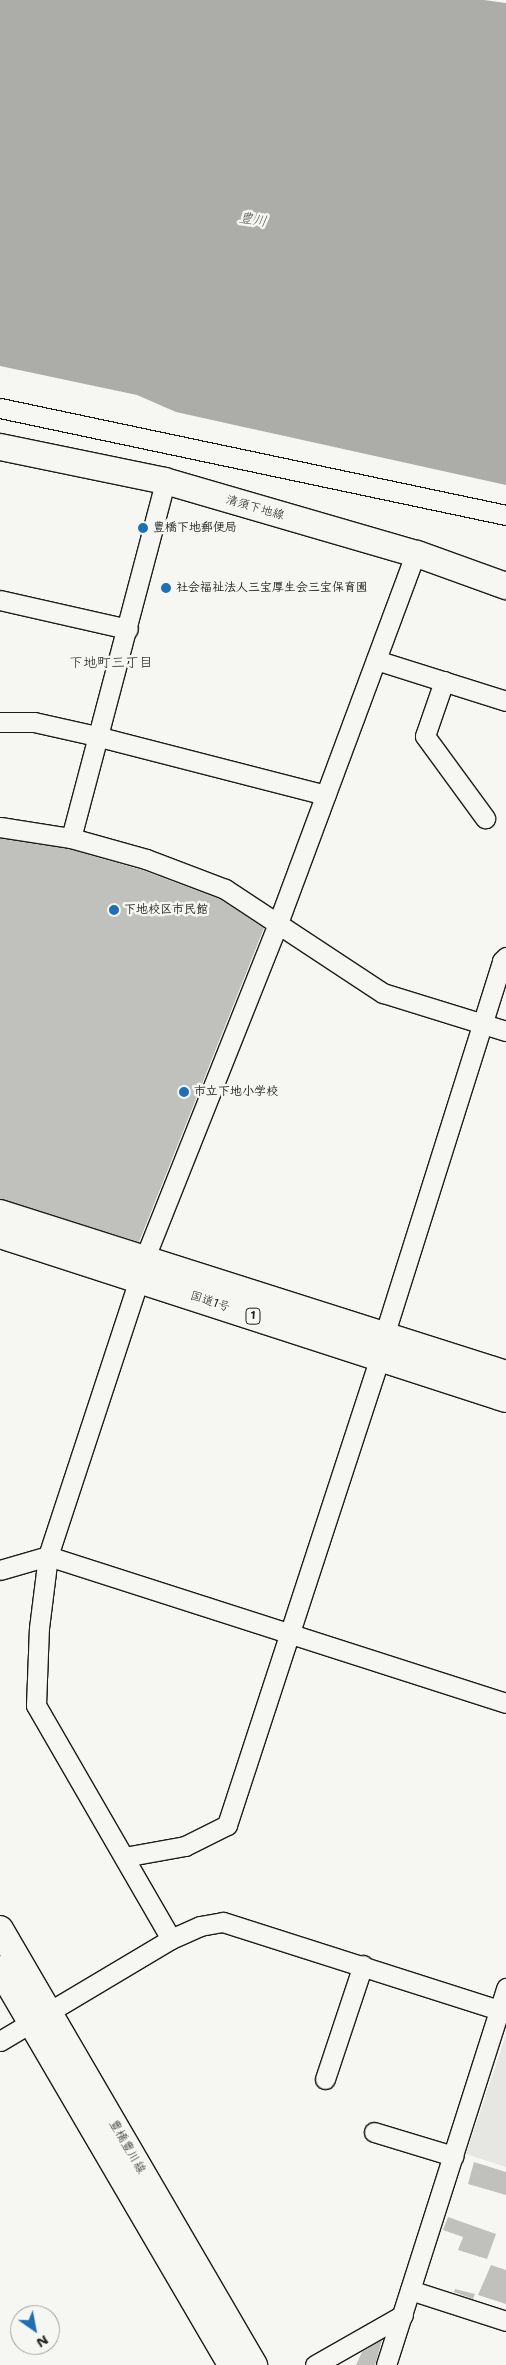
<!DOCTYPE html>
<html>
<head>
<meta charset="utf-8">
<style>
	body { margin:0 }
	#map { position:relative; width:506px; height:2365px; overflow:hidden; background:#f6f6f2; font-family:"Shantell Sans","Klee One",sans-serif }
	div>[style] { position:absolute }
	[style*='--x'] { left:calc(var(--x)*1px); top:calc(var(--y)*1px); width:calc(var(--w)*1px); rotate:calc(var(--a)*1deg) }
	.built>* { inset:0; background:#e6e6e2 }
	.water>* { inset:0; background:#acaca9 }
	.building>* { inset:0; background:#c0c0bd }
	.roads { filter:drop-shadow(1px 0 #1c1c1c) drop-shadow(-1px 0 #1c1c1c) drop-shadow(0 1px #1c1c1c) drop-shadow(0 -1px #1c1c1c) }
	.minor>* { height:19px; margin:-9.5px; padding:0 9.5px; transform-origin:9.5px; border-radius:9.5px; background:#f6f6f2 }
	.secondary>* { height:26px; margin:-13px; padding:0 13px; transform-origin:13px; border-radius:13px; background:#f6f6f2 }
	.trunk>* { height:28px; margin:-14px; padding:0 14px; transform-origin:14px; border-radius:14px; background:#f6f6f2 }
	.dots>* { width:14px; height:14px; translate:-50% -50%; box-sizing:border-box; border:2px solid #f6f6f2; border-radius:50% }
	span { translate:-50% -50%; white-space:nowrap; text-align:center; line-height:1.15; -webkit-text-stroke:5px #f6f6f2; paint-order:stroke }
	.shield-label span { padding:1px 4px; background:#f6f6f2; border:1px solid; border-radius:4px; -webkit-text-stroke-width:0 }
	.shield-label { font-size:11px; color:#1c1c1c; font-weight:700 }
	.street-label { font-size:12px; color:#1c1c1c }
	.poi-label { font-size:12px; color:#1c1c1c; font-weight:700 }
	.left { translate:0 -50%; text-align:left }
	.water-label { font-size:14px; color:#565654; font-style:italic }
	.neighbourhood-label { font-size:14px; color:#1c1c1c }
	.north { position:absolute; left:10px; top:2305px; width:50px; height:50px; box-sizing:border-box; background:#f6f6f2; border:1px solid #9f9f9c; border-radius:50%; rotate:147deg; font-size:14px; font-weight:700; line-height:20px; text-align:center; color:#1c1c1c }
	.north::after { content:''; display:block; margin:auto; width:18px; height:22px; background:#1f6fb2; clip-path:polygon(50% 0,100% 100%,50% 72%,0 100%) }
</style>
</head>
<body>
<div id="map">
	<div class="built">
		<div style="clip-path:polygon(506px 2035px,506px 2167px,466px 2154px)"></div>
	</div>
	<div class="water">
		<div style="clip-path:polygon(0 0,484px 0,506px 3px,506px 485px,176px 412px,137px 395px,0 366px)"></div>
	</div>
	<div class="building">
		<div style="clip-path:polygon(0 838px,69px 849px,142px 870px,220px 899px,264px 928px,139px 1242px,0 1199px)"></div>
		<div style="clip-path:polygon(474px 2162px,506px 2172px,506px 2195px,468px 2184px)"></div>
		<div style="clip-path:polygon(448px 2217px,496px 2234px,487px 2259px,458px 2250px,463px 2237px,443px 2230px)"></div>
		<div style="clip-path:polygon(491px 2265px,506px 2270px,506px 2304px,478px 2295px)"></div>
		<div style="clip-path:polygon(455px 2289px,475px 2294px,473px 2299px,454px 2292px)"></div>
		<div style="clip-path:polygon(382px 2340px,375px 2365px,356px 2365px,362px 2352px)"></div>
	</div>
	<div class="roads">
		<div class="minor">
			<div style="--x:0;--y:408;--w:517;--a:11.94"></div>
			<div style="--x:0;--y:600;--w:131;--a:12.8"></div>
			<div style="--x:376;--y:660;--w:136;--a:17.5"></div>
			<div style="--x:444;--y:681;--w:58;--a:109.1"></div>
			<div style="--x:425;--y:736;--w:102;--a:53.8"></div>
			<div style="--x:0;--y:722;--w:34;--a:0"></div>
			<div style="--x:34;--y:722;--w:64;--a:12.7"></div>
			<div style="--x:96;--y:736;--w:237;--a:14.4"></div>
			<div style="--x:0;--y:827;--w:72;--a:8.8"></div>
			<div style="--x:71;--y:838;--w:78;--a:15.6"></div>
			<div style="--x:146;--y:859;--w:85;--a:20.8"></div>
			<div style="--x:225;--y:889;--w:189;--a:33.4"></div>
			<div style="--x:383;--y:993;--w:129;--a:17.2"></div>
			<div style="--x:71;--y:838;--w:369;--a:-75.2"></div>
			<div style="--x:144;--y:1260;--w:363;--a:-68.3"></div>
			<div style="--x:278;--y:923;--w:394;--a:-69.6"></div>
			<div style="--x:384;--y:1336;--w:393;--a:-72.5"></div>
			<div style="--x:502;--y:961;--w:6;--a:-45"></div>
			<div style="--x:0;--y:1570;--w:50;--a:-16.3"></div>
			<div style="--x:48;--y:1556;--w:292;--a:-71.8"></div>
			<div style="--x:124;--y:1857;--w:62;--a:-10.2"></div>
			<div style="--x:185;--y:1846;--w:47;--a:-26.6"></div>
			<div style="--x:227;--y:1825;--w:492;--a:-71.9"></div>
			<div style="--x:171;--y:1939;--w:270;--a:-120"></div>
			<div style="--x:36;--y:1705;--w:77;--a:-87.8"></div>
			<div style="--x:39;--y:1628;--w:73;--a:-82.9"></div>
			<div style="--x:48;--y:1556;--w:481;--a:17.8"></div>
			<div style="--x:0;--y:2041;--w:199;--a:-30.8"></div>
			<div style="--x:171;--y:1939;--w:32;--a:-24"></div>
			<div style="--x:200;--y:1926;--w:23;--a:-10"></div>
			<div style="--x:223;--y:1922;--w:290;--a:17.7"></div>
			<div style="--x:325;--y:2079;--w:120;--a:-71.6"></div>
			<div style="--x:374;--y:2132;--w:83;--a:16.9"></div>
			<div style="--x:410;--y:2290;--w:101;--a:17.9"></div>
			<div style="--x:315;--y:2365;--w:101;--a:-29.6"></div>
			<div style="--x:386;--y:2365;--w:396;--a:-72.3"></div>
		</div>
		<div class="secondary">
			<div style="--x:0;--y:447;--w:168;--a:11.6"></div>
			<div style="--x:165;--y:481;--w:262;--a:16.2"></div>
			<div style="--x:417;--y:554;--w:95;--a:19.8"></div>
			<div style="--x:0;--y:1929;--w:505;--a:59.78"></div>
			<div style="--x:0;--y:1969;--w:458;--a:59.7"></div>
		</div>
		<div class="trunk">
			<div style="--x:0;--y:1214;--w:531;--a:17.65"></div>
			<div style="--x:0;--y:1234;--w:532;--a:17.96"></div>
		</div>
	</div>
	<div class="dots">
		<div style="left:143px;top:528px;background:#1f6fb2"></div>
		<div style="left:166px;top:588px;background:#1f6fb2"></div>
		<div style="left:114px;top:910px;background:#1f6fb2"></div>
		<div style="left:184px;top:1092px;background:#1f6fb2"></div>
	</div>
	<div class="shield-label">
		<span style="left:253px;top:1316px">1</span>
	</div>
	<div class="street-label">
		<span style="left:255px;top:508px;rotate:16deg">清須下地線</span>
		<span style="left:210px;top:1302px;rotate:18deg">国道1号</span>
		<span style="left:127px;top:2147px;rotate:60deg">豊橋豊川線</span>
	</div>
	<div class="poi-label">
		<span class="left" style="left:153px;top:528px">豊橋下地郵便局</span>
		<span class="left" style="left:176px;top:588px">社会福祉法人三宝厚生会三宝保育園</span>
		<span class="left" style="left:124px;top:910px">下地校区市民館</span>
		<span class="left" style="left:194px;top:1092px">市立下地小学校</span>
	</div>
	<div class="water-label">
		<span style="left:253px;top:219px;rotate:9deg">豊川</span>
	</div>
	<div class="neighbourhood-label">
		<span style="left:111px;top:662px">下地町三丁目</span>
	</div>
	<div class="north">N</div>
</div>
</body>
</html>
